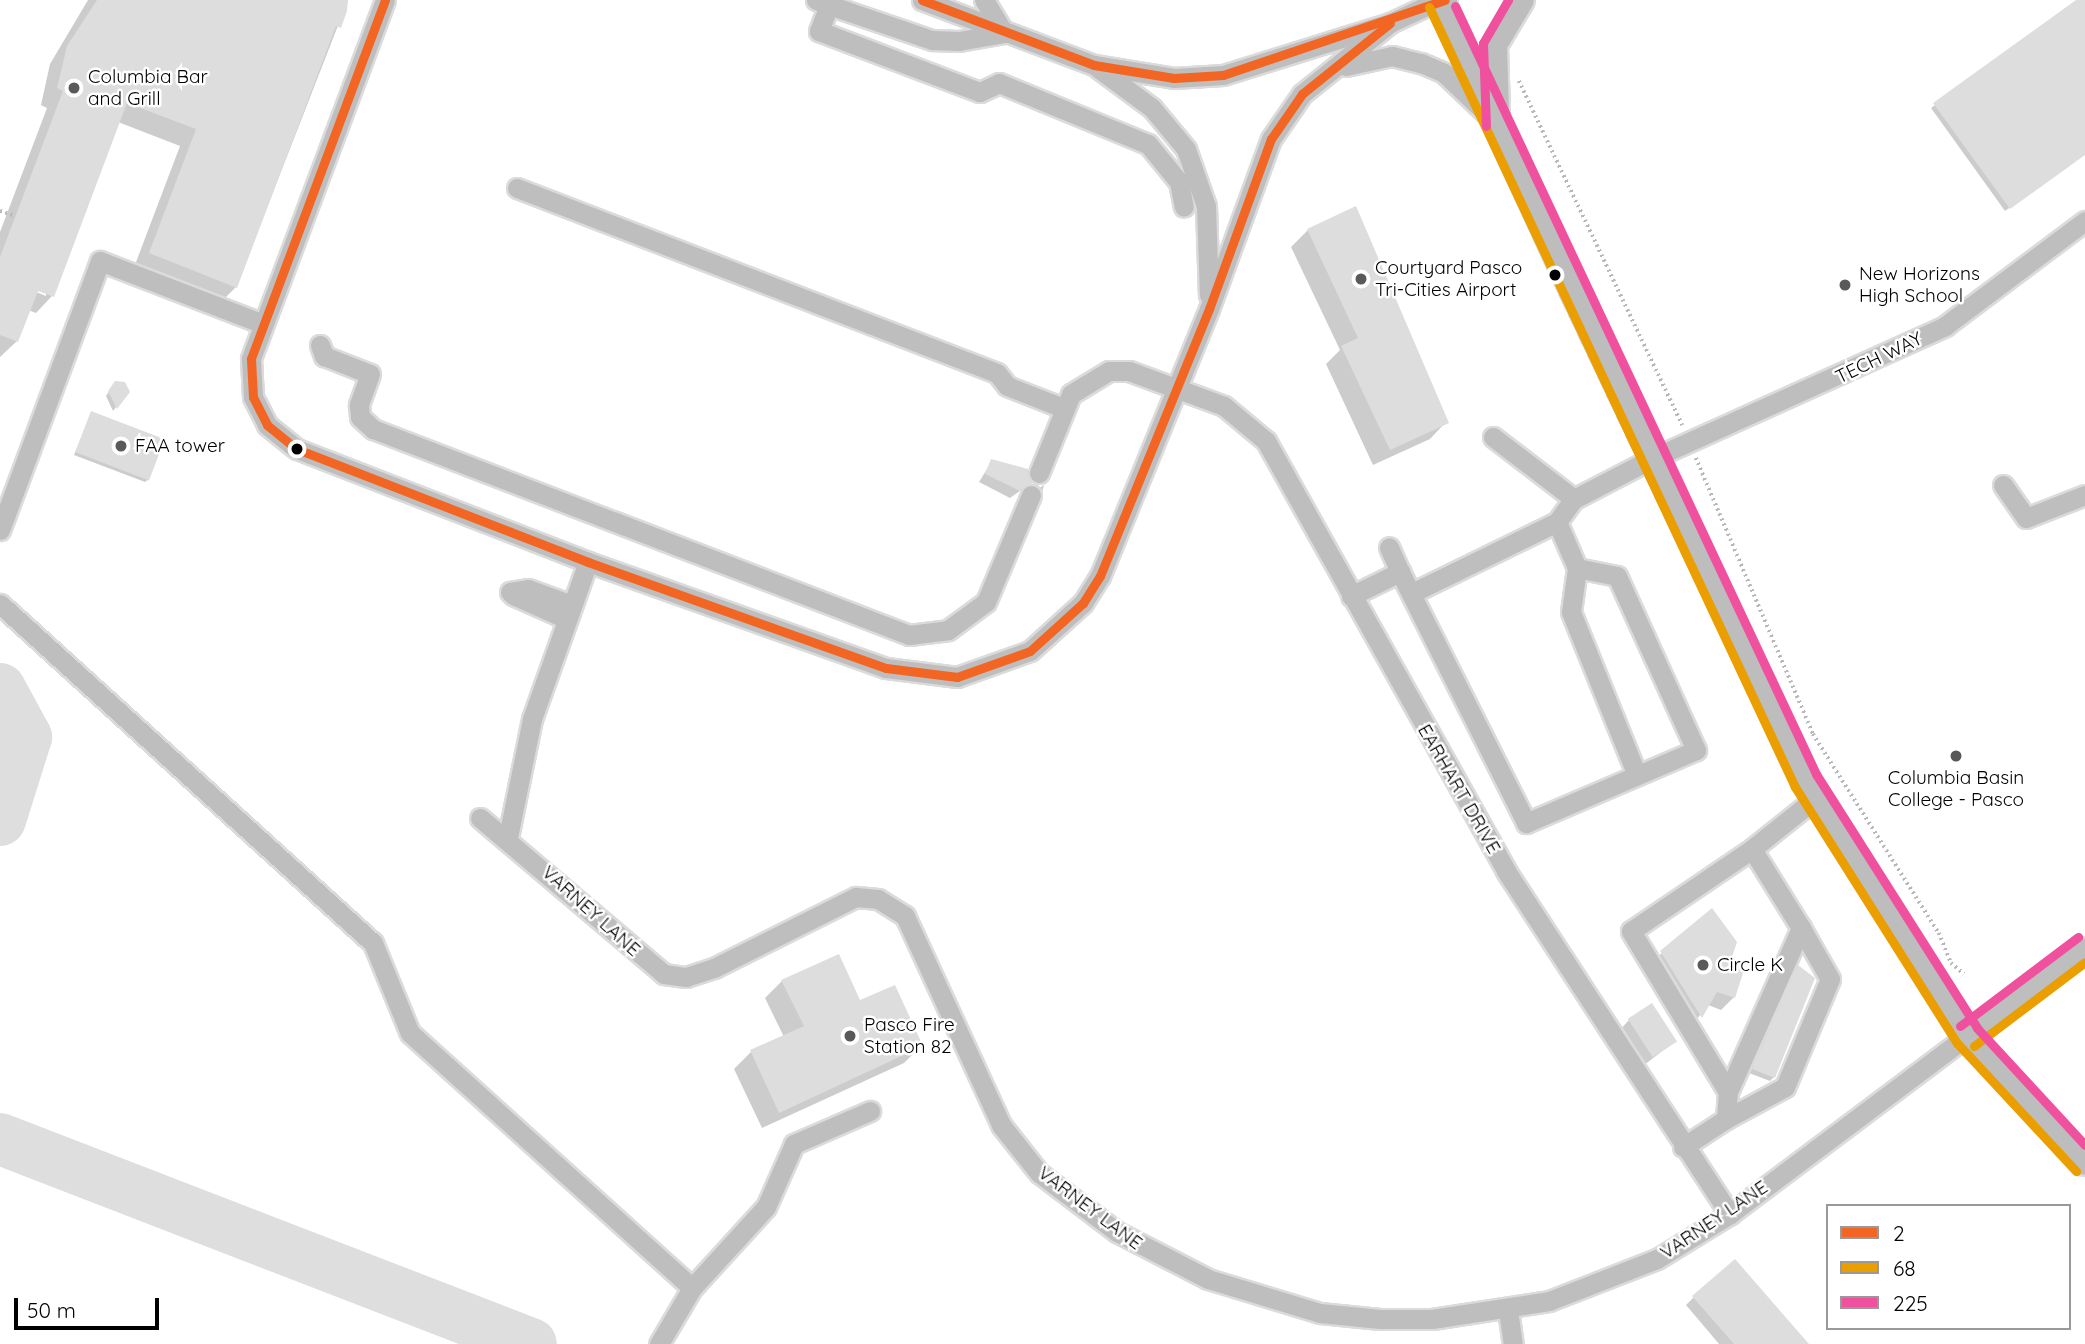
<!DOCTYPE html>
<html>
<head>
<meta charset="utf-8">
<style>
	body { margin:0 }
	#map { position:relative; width:2085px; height:1344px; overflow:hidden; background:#fff; font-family:Quicksand,sans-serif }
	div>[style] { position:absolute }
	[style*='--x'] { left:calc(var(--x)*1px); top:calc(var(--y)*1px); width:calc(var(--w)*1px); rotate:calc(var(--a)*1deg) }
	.shadow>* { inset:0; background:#0003 }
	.taxiway>* { height:52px; margin:-26px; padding:0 26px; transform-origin:26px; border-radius:26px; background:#dedede }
	.building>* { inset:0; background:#ddd; transform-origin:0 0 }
	.path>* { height:3.5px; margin-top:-1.75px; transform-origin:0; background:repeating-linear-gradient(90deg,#b8b8b8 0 2px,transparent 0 5.5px) }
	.roads { filter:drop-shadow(2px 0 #dbdbdb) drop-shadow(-2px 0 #dbdbdb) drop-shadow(0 2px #dbdbdb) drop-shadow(0 -2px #dbdbdb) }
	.minor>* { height:19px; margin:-9.5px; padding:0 9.5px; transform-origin:9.5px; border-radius:9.5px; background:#bebebe }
	.major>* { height:24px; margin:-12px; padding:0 12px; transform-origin:12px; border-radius:12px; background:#bdbdbd }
	.bus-1>* { height:9px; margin:-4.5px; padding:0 4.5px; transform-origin:4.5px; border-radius:4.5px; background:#f26522 }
	.bus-2>* { height:9px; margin:-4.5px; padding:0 4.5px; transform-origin:4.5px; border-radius:4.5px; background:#eb9e00 }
	.bus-3>* { height:9px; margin:-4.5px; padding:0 4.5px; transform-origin:4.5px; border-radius:4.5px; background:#ef519e }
	.dots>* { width:19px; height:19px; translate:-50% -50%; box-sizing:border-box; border:4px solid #fff; border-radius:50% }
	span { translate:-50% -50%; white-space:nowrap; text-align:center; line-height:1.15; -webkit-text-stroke:5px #fff; paint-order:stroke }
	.poi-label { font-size:19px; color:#000 }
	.left { translate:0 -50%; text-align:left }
	.street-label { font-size:19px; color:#000 }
	.legend { position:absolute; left:1826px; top:1204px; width:245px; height:126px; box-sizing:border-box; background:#fff; border:2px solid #999; margin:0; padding:9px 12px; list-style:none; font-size:21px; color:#000 }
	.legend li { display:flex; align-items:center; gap:14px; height:35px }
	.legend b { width:35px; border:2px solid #999 }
	.scale { position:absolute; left:14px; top:1298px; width:145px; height:32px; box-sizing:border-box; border:4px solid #000; border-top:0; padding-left:9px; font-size:21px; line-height:24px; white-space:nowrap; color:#000; -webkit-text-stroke:5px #fff; paint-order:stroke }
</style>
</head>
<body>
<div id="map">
	<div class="shadow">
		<div style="clip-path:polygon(evenodd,88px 0,348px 0,236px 287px,219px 304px,133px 270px,180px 146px,118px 122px,52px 296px,36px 313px,28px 310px,17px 341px,0 357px,0 232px,47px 108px,41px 105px,50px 64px,88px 0,29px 289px,46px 292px,46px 296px,29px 289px)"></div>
		<div style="clip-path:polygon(2079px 0,2085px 0,2085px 154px,2005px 211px,1931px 108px)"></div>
		<div style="clip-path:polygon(1308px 230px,1446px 422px,1430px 439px,1373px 465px,1326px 364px,1340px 350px,1291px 247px)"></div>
		<div style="clip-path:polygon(112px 387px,128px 392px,113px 411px,106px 396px)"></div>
		<div style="clip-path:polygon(92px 413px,149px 479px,145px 482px,74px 455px)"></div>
		<div style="clip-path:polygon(992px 461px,1031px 483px,1010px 498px,979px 482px)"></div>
		<div style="clip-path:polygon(1044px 485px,1042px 493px,1034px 500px,1030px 494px)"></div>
		<div style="clip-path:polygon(1662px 953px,1728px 964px,1734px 997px,1721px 1010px,1708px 1005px,1689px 1029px,1649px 965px)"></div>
		<div style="clip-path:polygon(1798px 968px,1774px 1077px,1770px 1081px,1749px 1073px)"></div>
		<div style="clip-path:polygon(782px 981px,921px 1046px,904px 1063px,762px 1128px,734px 1069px,751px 1052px,784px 1037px,765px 998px)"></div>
		<div style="clip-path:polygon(1629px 1020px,1674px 1042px,1639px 1069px,1617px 1033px)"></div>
		<div style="clip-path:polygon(1694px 1297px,1806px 1344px,1719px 1344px,1686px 1305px)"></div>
	</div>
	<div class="taxiway">
		<div style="--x:0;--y:689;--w:55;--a:61.6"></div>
		<div style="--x:26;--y:737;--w:87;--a:107.4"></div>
		<div style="--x:0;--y:1139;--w:569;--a:21.11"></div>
	</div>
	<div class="building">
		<div style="clip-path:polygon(97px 0,348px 0,347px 11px,341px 28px,336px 26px,237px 288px,149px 253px,196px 129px,127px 103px,54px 297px,38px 291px,18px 342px,0 335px,0 257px,63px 91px,57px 88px,67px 46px)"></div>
		<div style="clip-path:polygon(2076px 0,2085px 0,2085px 155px,2010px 209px,1933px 103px)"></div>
		<div style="clip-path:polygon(1356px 206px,1449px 423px,1390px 450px,1341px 346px,1358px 338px,1307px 229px)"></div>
		<div style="clip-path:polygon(115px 381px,125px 382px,130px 392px,117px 409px,108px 391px)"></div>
		<div style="left:91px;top:411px;width:79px;height:44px;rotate:21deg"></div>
		<div style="clip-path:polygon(991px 459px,1028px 469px,1033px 483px,1020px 491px,985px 474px)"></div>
		<div style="clip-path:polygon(1712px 908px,1737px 942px,1730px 963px,1745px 967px,1735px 998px,1717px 992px,1702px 1018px,1660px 951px)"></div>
		<div style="clip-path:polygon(839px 954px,860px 1000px,895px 985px,923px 1046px,779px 1113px,750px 1050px,804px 1026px,781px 980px)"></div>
		<div style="clip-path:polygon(1798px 965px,1815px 978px,1775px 1078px,1752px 1069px)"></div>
		<div style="left:1652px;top:1003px;width:46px;height:29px;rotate:57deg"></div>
		<div style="clip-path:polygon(1735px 1259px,1809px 1344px,1734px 1344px,1692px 1296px)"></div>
	</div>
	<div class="path">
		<div style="--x:1519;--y:81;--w:381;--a:64.6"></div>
		<div style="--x:0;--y:211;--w:16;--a:18"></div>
		<div style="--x:1696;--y:458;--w:300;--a:67"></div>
		<div style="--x:1813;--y:734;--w:236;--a:57.7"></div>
		<div style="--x:1939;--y:933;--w:32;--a:68"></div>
		<div style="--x:1951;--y:963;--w:17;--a:40"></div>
	</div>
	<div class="roads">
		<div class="minor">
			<div style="--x:385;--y:0;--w:383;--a:110.5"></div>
			<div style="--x:251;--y:359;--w:38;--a:87"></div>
			<div style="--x:253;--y:397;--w:31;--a:63"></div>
			<div style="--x:267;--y:425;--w:38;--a:39"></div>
			<div style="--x:297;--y:449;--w:312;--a:21.2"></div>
			<div style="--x:588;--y:562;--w:316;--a:19.6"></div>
			<div style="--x:886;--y:668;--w:72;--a:7.2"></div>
			<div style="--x:957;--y:677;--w:77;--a:-19.6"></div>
			<div style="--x:1030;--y:651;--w:72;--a:-42.2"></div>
			<div style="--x:1083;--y:603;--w:32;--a:-58"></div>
			<div style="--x:1100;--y:576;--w:288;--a:-67.8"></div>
			<div style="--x:1209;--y:309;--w:181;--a:-70"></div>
			<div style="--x:1271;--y:139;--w:55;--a:-55.4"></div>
			<div style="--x:1302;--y:94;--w:113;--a:-38.9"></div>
			<div style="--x:816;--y:0;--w:14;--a:21"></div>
			<div style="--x:829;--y:5;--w:28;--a:111"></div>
			<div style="--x:819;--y:31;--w:172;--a:20.8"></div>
			<div style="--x:980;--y:92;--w:21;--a:-25"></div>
			<div style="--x:999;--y:83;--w:161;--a:22.3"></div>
			<div style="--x:1148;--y:144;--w:49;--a:50.8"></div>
			<div style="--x:1179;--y:182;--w:25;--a:79"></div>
			<div style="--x:922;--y:0;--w:184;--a:20.7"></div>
			<div style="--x:1094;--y:65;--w:81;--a:9.2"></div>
			<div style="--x:1174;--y:78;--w:49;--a:-3.5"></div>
			<div style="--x:1223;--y:75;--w:175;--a:-17.3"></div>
			<div style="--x:1390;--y:23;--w:54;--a:-25.1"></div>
			<div style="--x:829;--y:5;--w:109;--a:18.8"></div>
			<div style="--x:932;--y:40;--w:27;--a:2"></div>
			<div style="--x:959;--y:41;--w:46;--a:-10.1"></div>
			<div style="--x:1004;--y:33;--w:39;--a:-121"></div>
			<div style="--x:1346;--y:66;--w:47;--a:-12.3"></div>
			<div style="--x:1392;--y:56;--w:30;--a:14"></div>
			<div style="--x:1421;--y:63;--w:25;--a:23"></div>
			<div style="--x:1444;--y:73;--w:57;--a:43.6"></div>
			<div style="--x:1098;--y:68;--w:67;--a:36.5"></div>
			<div style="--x:1152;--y:108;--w:53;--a:50.3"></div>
			<div style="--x:1186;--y:149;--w:60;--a:70.7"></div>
			<div style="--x:1206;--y:206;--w:89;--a:88.1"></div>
			<div style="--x:517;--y:188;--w:514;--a:21.08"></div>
			<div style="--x:997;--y:373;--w:16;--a:52"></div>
			<div style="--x:1007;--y:386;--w:60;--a:21.4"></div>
			<div style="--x:320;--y:345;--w:12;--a:70"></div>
			<div style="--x:324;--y:356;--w:49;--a:21.4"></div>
			<div style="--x:370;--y:374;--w:33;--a:110"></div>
			<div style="--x:359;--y:405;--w:12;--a:85"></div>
			<div style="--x:360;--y:417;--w:18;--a:43"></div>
			<div style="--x:373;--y:429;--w:574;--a:21.02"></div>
			<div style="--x:909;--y:635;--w:39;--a:-7"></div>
			<div style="--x:948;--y:630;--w:47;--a:-36.4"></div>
			<div style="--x:986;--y:602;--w:116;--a:-67.2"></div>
			<div style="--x:1493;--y:437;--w:102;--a:37.4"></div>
			<div style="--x:1039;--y:473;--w:85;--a:-67.9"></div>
			<div style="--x:1071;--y:394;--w:44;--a:-31.2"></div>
			<div style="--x:1109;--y:371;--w:20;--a:0"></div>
			<div style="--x:1129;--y:371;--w:101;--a:20.2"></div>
			<div style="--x:1224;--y:406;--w:55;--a:39.8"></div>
			<div style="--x:1266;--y:441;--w:492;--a:60.8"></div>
			<div style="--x:1506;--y:871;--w:410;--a:56.9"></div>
			<div style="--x:2003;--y:485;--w:40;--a:55.1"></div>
			<div style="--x:2026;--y:518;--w:63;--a:-21.3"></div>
			<div style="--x:1557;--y:522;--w:29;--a:-54"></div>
			<div style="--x:1574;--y:499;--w:87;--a:-27.5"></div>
			<div style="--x:1651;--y:459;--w:323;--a:-24.3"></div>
			<div style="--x:1945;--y:326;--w:175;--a:-36.9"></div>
			<div style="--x:0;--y:530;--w:287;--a:-69.6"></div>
			<div style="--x:100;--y:261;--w:175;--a:21.1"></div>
			<div style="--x:1577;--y:568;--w:44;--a:97.8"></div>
			<div style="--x:1571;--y:612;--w:176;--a:68"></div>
			<div style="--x:1400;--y:572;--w:281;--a:63.3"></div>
			<div style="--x:1526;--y:823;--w:185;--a:-23.2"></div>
			<div style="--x:1696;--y:750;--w:191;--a:-114.4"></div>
			<div style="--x:1617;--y:576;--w:41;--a:-168.7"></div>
			<div style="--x:1577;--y:568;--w:50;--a:-113.5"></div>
			<div style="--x:1557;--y:522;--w:161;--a:153.9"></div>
			<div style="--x:510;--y:592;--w:18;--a:-9"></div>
			<div style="--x:528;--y:589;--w:47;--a:20"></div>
			<div style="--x:513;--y:595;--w:59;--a:24"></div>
			<div style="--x:1351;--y:596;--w:55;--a:-26.1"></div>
			<div style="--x:1400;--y:572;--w:27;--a:-114"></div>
			<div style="--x:0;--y:604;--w:504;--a:42.27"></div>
			<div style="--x:373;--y:943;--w:97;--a:67.7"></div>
			<div style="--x:410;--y:1033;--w:380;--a:42.1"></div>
			<div style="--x:692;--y:1288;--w:110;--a:-47.6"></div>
			<div style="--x:766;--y:1207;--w:69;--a:-66"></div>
			<div style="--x:794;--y:1144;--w:83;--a:-23.5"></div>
			<div style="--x:480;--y:818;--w:241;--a:40.3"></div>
			<div style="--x:664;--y:974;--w:22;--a:8"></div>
			<div style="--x:686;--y:977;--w:29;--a:-18"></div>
			<div style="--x:714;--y:968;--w:159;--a:-26.6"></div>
			<div style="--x:856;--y:897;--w:22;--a:5"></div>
			<div style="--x:878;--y:899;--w:32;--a:32"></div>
			<div style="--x:905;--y:916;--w:230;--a:65.3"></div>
			<div style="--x:1001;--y:1125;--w:61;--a:51.6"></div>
			<div style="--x:1039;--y:1173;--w:98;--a:37.1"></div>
			<div style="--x:1117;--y:1232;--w:102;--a:27.3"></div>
			<div style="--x:1208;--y:1279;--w:117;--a:16.9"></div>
			<div style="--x:1320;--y:1313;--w:60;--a:5.7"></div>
			<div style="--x:1380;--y:1319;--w:52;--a:0"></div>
			<div style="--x:1432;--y:1319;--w:118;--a:-8.7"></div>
			<div style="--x:1549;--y:1301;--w:116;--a:-21.3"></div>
			<div style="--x:1657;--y:1259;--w:86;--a:-31.7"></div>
			<div style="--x:1730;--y:1214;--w:444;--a:-36.9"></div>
			<div style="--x:508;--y:837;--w:120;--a:-78.5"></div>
			<div style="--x:532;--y:719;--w:167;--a:-70.4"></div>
			<div style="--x:1728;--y:1092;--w:188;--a:-121.1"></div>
			<div style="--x:1631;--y:931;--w:146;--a:-34.1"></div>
			<div style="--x:1726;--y:1119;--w:67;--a:-28.5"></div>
			<div style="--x:1785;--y:1087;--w:117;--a:-67.4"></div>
			<div style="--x:1830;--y:979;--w:59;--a:-119.6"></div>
			<div style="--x:1683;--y:1147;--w:51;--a:-33.1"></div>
			<div style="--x:1726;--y:1119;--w:27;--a:-86"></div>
			<div style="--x:1728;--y:1092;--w:180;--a:-66"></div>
			<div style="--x:1801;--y:928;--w:93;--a:-121.8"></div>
			<div style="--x:1752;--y:849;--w:82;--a:-38.6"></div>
			<div style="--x:1508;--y:1310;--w:34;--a:82"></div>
			<div style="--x:659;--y:1344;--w:65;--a:-59.5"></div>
		</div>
		<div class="major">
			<div style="--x:1445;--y:0;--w:5;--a:158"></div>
			<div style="--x:1440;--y:2;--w:300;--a:65.4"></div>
			<div style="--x:1565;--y:275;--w:559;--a:64.58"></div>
			<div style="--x:1805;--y:780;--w:303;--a:57.7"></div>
			<div style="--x:1967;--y:1036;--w:173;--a:47.1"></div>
			<div style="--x:1497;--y:113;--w:68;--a:-91.7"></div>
			<div style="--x:1495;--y:45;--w:52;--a:-59"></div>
		</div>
	</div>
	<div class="bus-1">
		<div style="--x:385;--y:0;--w:383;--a:110.5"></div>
		<div style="--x:251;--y:359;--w:38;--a:87"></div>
		<div style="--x:253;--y:397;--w:31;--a:63"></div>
		<div style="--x:267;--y:425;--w:38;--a:39"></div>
		<div style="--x:297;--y:449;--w:312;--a:21.2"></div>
		<div style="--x:588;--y:562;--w:316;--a:19.6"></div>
		<div style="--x:886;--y:668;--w:72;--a:7.2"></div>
		<div style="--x:957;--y:677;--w:77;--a:-19.6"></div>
		<div style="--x:1030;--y:651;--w:72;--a:-42.2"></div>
		<div style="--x:1083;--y:603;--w:32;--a:-58"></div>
		<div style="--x:1100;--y:576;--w:288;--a:-67.8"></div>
		<div style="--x:1209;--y:309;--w:181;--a:-70"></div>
		<div style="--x:1271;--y:139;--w:55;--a:-55.4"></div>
		<div style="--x:1302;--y:94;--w:113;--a:-38.9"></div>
		<div style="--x:922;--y:0;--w:184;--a:20.7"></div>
		<div style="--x:1094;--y:65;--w:81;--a:9.2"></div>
		<div style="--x:1174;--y:78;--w:49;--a:-3.5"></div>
		<div style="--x:1223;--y:75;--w:234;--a:-18.7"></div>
	</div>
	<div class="bus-2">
		<div style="--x:1429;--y:7;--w:862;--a:64.86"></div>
		<div style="--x:1795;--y:787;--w:303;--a:57.7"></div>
		<div style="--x:1957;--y:1043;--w:175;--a:47.1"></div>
		<div style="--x:1974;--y:1046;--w:139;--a:-37.1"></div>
	</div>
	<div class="bus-3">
		<div style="--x:1455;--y:6;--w:849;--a:64.82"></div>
		<div style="--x:1816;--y:774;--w:301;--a:57.6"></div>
		<div style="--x:1977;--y:1028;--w:159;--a:47.3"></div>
		<div style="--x:1486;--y:126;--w:83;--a:-92.1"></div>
		<div style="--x:1483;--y:43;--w:50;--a:-59.8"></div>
		<div style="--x:1960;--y:1026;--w:148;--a:-37"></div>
	</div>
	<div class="dots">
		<div style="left:74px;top:88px;background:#595959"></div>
		<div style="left:1555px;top:275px;background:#000"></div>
		<div style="left:1361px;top:279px;background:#595959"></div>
		<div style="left:1845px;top:285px;background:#595959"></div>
		<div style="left:121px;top:446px;background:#595959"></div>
		<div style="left:297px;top:449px;background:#000"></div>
		<div style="left:1956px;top:756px;background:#595959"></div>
		<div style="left:1703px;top:965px;background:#595959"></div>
		<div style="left:850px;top:1036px;background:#595959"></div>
	</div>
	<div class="poi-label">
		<span class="left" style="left:88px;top:88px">Columbia Bar<br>and Grill</span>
		<span class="left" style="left:1375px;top:279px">Courtyard Pasco<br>Tri-Cities Airport</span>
		<span class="left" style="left:1859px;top:285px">New Horizons<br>High School</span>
		<span class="left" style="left:135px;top:446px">FAA tower</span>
		<span style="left:1956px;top:789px">Columbia Basin<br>College - Pasco</span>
		<span class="left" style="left:1717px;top:965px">Circle K</span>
		<span class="left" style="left:864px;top:1036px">Pasco Fire<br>Station 82</span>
	</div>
	<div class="street-label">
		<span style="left:1879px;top:358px;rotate:-26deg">TECH WAY</span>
		<span style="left:1459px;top:789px;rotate:60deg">EARHART DRIVE</span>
		<span style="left:591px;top:911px;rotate:42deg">VARNEY LANE</span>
		<span style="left:1090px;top:1208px;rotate:37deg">VARNEY LANE</span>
		<span style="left:1714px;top:1220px;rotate:-34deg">VARNEY LANE</span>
	</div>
	<ul class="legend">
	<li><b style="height:9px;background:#f26522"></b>2</li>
	<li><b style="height:9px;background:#eb9e00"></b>68</li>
	<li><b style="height:9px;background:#ef519e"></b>225</li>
	</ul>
	<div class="scale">50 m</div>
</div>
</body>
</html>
